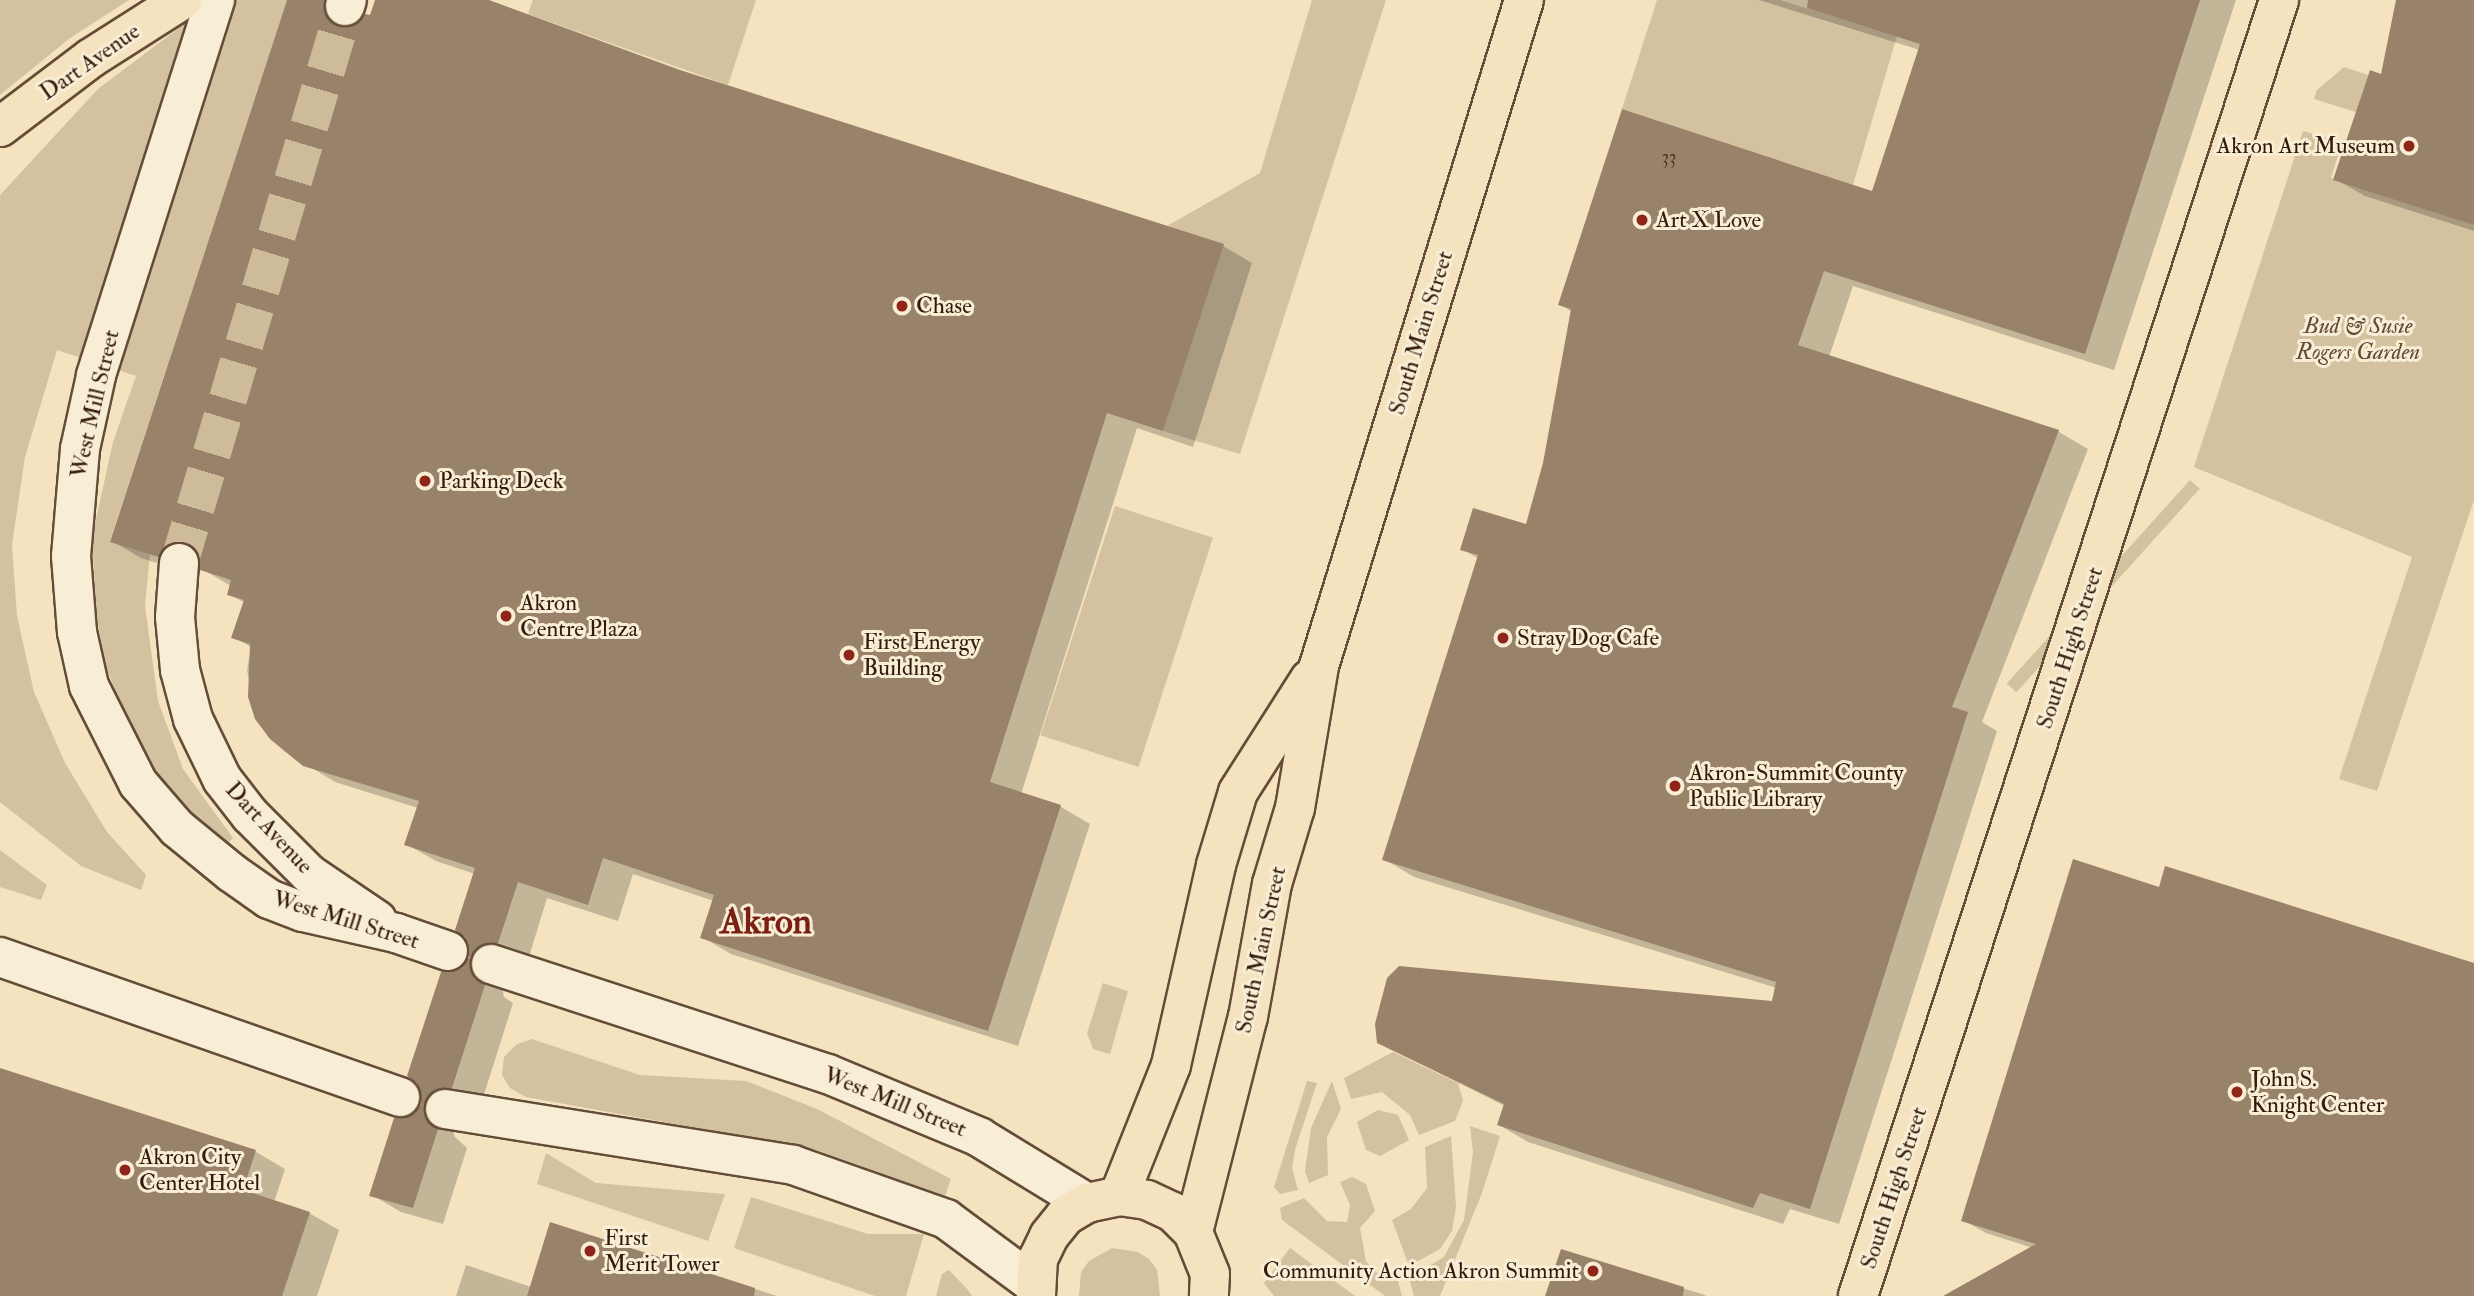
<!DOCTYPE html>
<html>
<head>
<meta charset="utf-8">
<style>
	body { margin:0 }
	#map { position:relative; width:2474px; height:1296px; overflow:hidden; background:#f4e3be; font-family:"IM FELL Double Pica",serif }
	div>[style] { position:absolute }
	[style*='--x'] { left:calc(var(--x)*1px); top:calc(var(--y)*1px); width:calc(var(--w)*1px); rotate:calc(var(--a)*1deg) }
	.green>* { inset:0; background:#d3c1a0; transform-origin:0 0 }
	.shadow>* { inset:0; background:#0003 }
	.building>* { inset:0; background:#988269 }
	.minor-tunnel>* { height:38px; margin-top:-19px; transform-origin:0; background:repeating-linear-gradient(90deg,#cebb9a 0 38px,transparent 0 57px) }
	.roads { filter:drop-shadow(2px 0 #644c38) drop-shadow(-2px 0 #644c38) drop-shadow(0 2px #644c38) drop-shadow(0 -2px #644c38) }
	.minor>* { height:38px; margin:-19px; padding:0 19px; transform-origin:19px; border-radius:19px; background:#f8edd5 }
	.major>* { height:38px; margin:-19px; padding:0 19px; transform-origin:19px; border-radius:19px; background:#f4e3be }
	.dots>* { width:19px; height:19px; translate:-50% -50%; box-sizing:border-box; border:4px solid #f8edd5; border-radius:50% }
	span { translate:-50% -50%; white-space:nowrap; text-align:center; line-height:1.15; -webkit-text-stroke:6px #f8edd5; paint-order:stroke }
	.number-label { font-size:19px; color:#4d3323 }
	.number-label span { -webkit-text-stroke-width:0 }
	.street-label { font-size:23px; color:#34190c }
	.poi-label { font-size:23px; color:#34190c }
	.right { translate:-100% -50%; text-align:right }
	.left { translate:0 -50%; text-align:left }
	.park-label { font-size:23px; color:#644b38; font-style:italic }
	.town-label { font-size:37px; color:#7a1f14; font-weight:700 }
</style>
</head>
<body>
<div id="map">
	<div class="green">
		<div style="clip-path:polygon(0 0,129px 0,70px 38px,0 95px)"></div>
		<div style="clip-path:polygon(216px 0,287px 0,110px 541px,150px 554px,145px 606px,158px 701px,183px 769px,233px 838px,224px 848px,173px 797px,137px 741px,106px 668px,97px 619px,92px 538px,113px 442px,136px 376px,57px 350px,25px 457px,12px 545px,17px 616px,34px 692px,65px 763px,107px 832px,146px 875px,141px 890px,81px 866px,0 802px,0 195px,98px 89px)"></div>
		<div style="clip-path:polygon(533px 0,756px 0,728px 85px,528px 14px)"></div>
		<div style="clip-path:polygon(1312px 0,1386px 0,1240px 454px,1163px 431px,1223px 244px,1167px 226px,1260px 173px)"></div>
		<div style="clip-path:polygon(1657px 0,1780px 0,1897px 36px,1853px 185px,1622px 109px)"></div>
		<div style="clip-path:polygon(2344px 67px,2368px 75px,2356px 112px,2314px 99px,2317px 90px)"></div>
		<div style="clip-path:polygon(2303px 131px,2342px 142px,2331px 178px,2474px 225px,2474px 500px,2377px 791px,2339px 779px,2412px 557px,2194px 467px)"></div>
		<div style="left:2190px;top:480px;width:13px;height:274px;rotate:42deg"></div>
		<div style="left:1115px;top:506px;width:103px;height:241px;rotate:18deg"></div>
		<div style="clip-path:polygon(0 850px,47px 885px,41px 900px,0 887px)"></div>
		<div style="clip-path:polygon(1103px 983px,1128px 991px,1110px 1054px,1093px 1049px,1087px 1033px)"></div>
		<div style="clip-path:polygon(532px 1039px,640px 1075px,746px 1081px,817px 1109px,951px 1179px,945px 1196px,817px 1150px,526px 1097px,510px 1088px,502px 1075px,504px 1057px,517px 1044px)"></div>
		<div style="clip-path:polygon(1393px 1052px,1458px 1083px,1463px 1101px,1455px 1121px,1419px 1135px,1410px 1115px,1382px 1092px,1351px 1099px,1344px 1078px)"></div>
		<div style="clip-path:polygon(1307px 1081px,1317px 1083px,1295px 1150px,1292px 1168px,1298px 1190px,1280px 1194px,1274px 1187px)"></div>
		<div style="clip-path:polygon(1332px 1081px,1341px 1109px,1327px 1137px,1328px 1175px,1309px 1183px,1305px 1171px,1311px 1128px)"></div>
		<div style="clip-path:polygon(1378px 1110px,1398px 1115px,1409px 1140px,1380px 1156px,1366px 1150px,1357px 1122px)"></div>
		<div style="clip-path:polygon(1470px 1126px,1500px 1136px,1482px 1193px,1440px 1296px,1414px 1296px,1409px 1278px,1444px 1257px,1464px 1220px,1473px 1152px)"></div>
		<div style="clip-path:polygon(1451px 1136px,1456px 1207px,1452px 1231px,1440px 1249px,1409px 1266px,1392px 1220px,1411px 1209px,1427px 1188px,1425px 1147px)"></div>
		<div style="clip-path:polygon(546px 1153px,596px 1183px,725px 1194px,708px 1241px,537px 1184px)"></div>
		<div style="clip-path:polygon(1352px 1177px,1366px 1184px,1375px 1211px,1360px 1228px,1366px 1261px,1381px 1277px,1398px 1281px,1402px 1296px,1385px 1296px,1282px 1220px,1280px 1208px,1304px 1198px,1327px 1221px,1347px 1222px,1350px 1205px,1340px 1182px)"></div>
		<div style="clip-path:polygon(751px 1197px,868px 1234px,924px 1234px,906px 1296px,875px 1296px,734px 1248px)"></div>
		<div style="clip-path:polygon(1112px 1248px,1138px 1252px,1149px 1259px,1157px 1270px,1160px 1296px,1079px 1296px,1081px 1272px,1089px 1261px)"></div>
		<div style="clip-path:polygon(1290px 1248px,1355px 1296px,1274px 1296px,1264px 1283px)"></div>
		<div style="clip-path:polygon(949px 1270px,967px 1289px,972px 1296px,936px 1296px,942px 1274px)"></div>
	</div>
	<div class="shadow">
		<div style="clip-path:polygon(289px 0,324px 0,354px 18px,355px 25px,371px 18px,377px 0,482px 0,680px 71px,1223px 246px,1252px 263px,1193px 447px,1137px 428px,1021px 794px,1061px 807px,1090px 824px,1018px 1046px,731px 954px,702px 937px,714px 901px,633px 874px,618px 921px,547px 898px,528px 960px,499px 975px,504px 997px,513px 1003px,481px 1104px,453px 1122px,454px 1136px,467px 1148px,443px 1224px,401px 1212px,372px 1195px,423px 1104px,463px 970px,471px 958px,466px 936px,475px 874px,436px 861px,406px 844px,418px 808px,335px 782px,284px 751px,257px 719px,247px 670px,251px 647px,233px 637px,245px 603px,229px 594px,231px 586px,202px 569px,201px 558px,189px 573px,141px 558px,112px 541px)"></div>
		<div style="clip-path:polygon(1759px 0,2236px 0,2114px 370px,1853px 286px,1829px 357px,2059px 432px,2088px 449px,1982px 722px,1997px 731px,1839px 1224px,1790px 1209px,1783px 1224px,1528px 1142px,1499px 1125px,1505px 1106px,1379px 1043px,1774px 1003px,1777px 988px,1414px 877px,1384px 859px,1479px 559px,1462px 549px,1527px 526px,1545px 463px,1572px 312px,1560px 304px,1873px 194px,1920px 50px)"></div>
		<div style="clip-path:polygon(2398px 0,2474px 0,2474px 231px,2365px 196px,2335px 179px,2382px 76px)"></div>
		<div style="clip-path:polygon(2160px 889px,2474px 964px,2474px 1296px,1956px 1296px,2033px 1248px,1986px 1233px,1963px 1220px)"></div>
		<div style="clip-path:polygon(0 1069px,256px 1152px,285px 1169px,274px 1202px,309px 1213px,339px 1230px,317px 1296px,0 1296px)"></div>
		<div style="clip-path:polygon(551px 1224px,777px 1296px,456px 1296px,466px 1265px,531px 1287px)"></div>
		<div style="clip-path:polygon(1562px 1252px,1705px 1295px,1706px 1296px,1546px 1296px)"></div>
	</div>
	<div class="building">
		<div style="clip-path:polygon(287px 0,324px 0,328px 20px,349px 27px,365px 14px,370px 15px,375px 0,489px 0,680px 70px,1224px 244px,1163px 431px,1107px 413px,990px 782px,1061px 805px,988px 1031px,700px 938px,714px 895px,603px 858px,588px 905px,518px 882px,498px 943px,477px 947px,470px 958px,474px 978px,485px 985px,452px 1088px,437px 1089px,424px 1105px,425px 1117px,438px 1129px,413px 1208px,369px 1196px,394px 1118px,414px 1114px,421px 1104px,417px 1083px,407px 1076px,441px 972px,462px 968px,469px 957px,465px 937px,455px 930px,475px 868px,404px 845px,419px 801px,303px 766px,270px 739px,255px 719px,248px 697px,250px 644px,231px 638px,244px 600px,227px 595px,231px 580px,200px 570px,198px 553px,181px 541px,169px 544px,159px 557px,110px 542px)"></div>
		<div style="clip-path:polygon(1808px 0,2200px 0,2085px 354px,1824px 271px,1798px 345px,2059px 430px,1952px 707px,1968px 712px,1810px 1209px,1760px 1193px,1753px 1208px,1497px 1125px,1504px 1104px,1377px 1043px,1375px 1024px,1387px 978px,1399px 966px,1772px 1001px,1776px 982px,1382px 860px,1478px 555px,1460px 550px,1473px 508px,1526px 524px,1543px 463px,1571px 309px,1558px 305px,1622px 109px,1872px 191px,1920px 44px,1807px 8px)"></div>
		<div style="clip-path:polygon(2396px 0,2474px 0,2474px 225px,2333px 180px,2370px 70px,2381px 74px)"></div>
		<div style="clip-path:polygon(2073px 859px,2159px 887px,2165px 866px,2474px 963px,2474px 1296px,1943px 1296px,2036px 1244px,1961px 1221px)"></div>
		<div style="clip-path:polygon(0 1068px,256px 1150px,243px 1190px,310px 1212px,282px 1296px,0 1296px)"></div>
		<div style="clip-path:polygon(550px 1222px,755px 1288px,754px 1296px,527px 1296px)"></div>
		<div style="clip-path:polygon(1561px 1249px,1684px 1287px,1683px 1296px,1545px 1296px)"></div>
	</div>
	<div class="minor-tunnel">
		<div style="--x:179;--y:563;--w:581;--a:-73.4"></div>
	</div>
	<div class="roads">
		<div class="minor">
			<div style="--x:215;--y:0;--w:394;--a:107.6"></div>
			<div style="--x:96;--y:376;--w:75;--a:102.4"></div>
			<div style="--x:80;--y:449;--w:107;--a:94.8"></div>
			<div style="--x:71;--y:556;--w:76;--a:85.5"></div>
			<div style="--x:77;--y:632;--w:55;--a:77.5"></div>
			<div style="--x:89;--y:686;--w:109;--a:63.2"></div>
			<div style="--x:138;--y:783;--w:60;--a:49.1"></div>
			<div style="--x:177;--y:828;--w:71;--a:39.3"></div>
			<div style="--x:232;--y:873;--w:45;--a:35.1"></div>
			<div style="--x:269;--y:899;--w:36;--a:21"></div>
			<div style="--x:303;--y:912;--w:95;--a:12.7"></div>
			<div style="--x:396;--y:933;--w:55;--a:19.1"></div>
			<div style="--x:345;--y:6;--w:6;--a:-72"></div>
			<div style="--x:179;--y:563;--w:54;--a:94.2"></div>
			<div style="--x:175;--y:617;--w:53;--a:84.6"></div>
			<div style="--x:180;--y:670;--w:51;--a:75.1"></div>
			<div style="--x:193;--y:719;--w:67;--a:64.2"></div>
			<div style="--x:222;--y:779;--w:46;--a:52.1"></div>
			<div style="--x:250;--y:815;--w:83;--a:45"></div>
			<div style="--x:309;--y:874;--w:82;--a:34.1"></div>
			<div style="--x:0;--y:957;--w:424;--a:19.3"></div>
			<div style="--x:491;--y:964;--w:354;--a:18.1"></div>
			<div style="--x:828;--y:1074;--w:164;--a:22.6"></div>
			<div style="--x:979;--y:1137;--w:127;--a:31.4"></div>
			<div style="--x:445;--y:1109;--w:352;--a:9.1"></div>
			<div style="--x:793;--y:1165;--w:162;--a:19.4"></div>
			<div style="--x:946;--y:1219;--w:109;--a:36.5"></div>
		</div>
		<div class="major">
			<div style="--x:0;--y:127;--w:114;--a:-37.2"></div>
			<div style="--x:91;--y:58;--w:108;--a:-32.5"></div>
			<div style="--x:1119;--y:1196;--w:141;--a:-68.3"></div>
			<div style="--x:1171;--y:1065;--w:205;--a:-77.3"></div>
			<div style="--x:1216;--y:865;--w:76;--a:-73.2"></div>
			<div style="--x:1238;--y:792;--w:134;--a:-57.5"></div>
			<div style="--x:1193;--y:1232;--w:222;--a:-75.7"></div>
			<div style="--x:1248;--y:1017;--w:135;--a:-79.8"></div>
			<div style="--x:1272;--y:884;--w:79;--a:-73.2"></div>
			<div style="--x:1295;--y:808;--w:144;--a:-80.4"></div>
			<div style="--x:1319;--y:666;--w:697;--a:-72.89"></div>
			<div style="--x:1036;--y:1296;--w:37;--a:-87"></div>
			<div style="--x:1038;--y:1259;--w:25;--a:-64"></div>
			<div style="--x:1049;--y:1236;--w:26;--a:-51"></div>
			<div style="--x:1065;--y:1216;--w:26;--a:-31"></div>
			<div style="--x:1087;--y:1203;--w:33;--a:-12"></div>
			<div style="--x:1119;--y:1196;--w:28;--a:8"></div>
			<div style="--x:1147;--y:1200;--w:29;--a:25"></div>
			<div style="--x:1173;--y:1212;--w:28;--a:45"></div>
			<div style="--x:1193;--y:1232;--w:45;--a:68"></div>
			<div style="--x:1210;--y:1274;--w:22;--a:93"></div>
			<div style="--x:1858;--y:1296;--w:1363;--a:-72"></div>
		</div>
	</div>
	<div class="dots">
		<div style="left:2409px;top:146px;background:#8f2418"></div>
		<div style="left:1642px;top:220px;background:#8f2418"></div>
		<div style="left:902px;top:306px;background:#8f2418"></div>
		<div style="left:425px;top:481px;background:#8f2418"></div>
		<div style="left:506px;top:616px;background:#8f2418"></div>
		<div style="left:1503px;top:638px;background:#8f2418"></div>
		<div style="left:849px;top:655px;background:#8f2418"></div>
		<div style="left:1675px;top:786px;background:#8f2418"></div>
		<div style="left:2237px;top:1092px;background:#8f2418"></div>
		<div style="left:125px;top:1170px;background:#8f2418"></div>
		<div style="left:590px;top:1251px;background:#8f2418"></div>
		<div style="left:1593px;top:1271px;background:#8f2418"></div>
	</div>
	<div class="number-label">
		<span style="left:1669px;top:158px">33</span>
	</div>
	<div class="street-label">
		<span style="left:90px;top:62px;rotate:-35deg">Dart Avenue</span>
		<span style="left:1421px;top:333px;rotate:-73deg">South Main Street</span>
		<span style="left:95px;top:404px;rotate:-77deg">West Mill Street</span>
		<span style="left:2070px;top:648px;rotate:-72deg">South High Street</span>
		<span style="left:269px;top:828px;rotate:47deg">Dart Avenue</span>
		<span style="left:346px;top:920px;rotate:17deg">West Mill Street</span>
		<span style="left:1261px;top:950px;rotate:-78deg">South Main Street</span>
		<span style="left:895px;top:1102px;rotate:22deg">West Mill Street</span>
		<span style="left:1894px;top:1188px;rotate:-72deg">South High Street</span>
	</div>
	<div class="poi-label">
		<span class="right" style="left:2395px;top:146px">Akron Art Museum</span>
		<span class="left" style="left:1656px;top:220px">Art X Love</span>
		<span class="left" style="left:916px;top:306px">Chase</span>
		<span class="left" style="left:439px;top:481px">Parking Deck</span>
		<span class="left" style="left:520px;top:616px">Akron<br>Centre Plaza</span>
		<span class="left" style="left:1517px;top:638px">Stray Dog Cafe</span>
		<span class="left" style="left:863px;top:655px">First Energy<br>Building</span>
		<span class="left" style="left:1689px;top:786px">Akron-Summit County<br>Public Library</span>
		<span class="left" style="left:2251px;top:1092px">John S.<br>Knight Center</span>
		<span class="left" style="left:139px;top:1170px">Akron City<br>Center Hotel</span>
		<span class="left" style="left:604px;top:1251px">First<br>Merit Tower</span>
		<span class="right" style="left:1579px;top:1271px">Community Action Akron Summit</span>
	</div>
	<div class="park-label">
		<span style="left:2358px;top:339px">Bud &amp; Susie<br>Rogers Garden</span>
	</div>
	<div class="town-label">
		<span style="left:766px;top:922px">Akron</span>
	</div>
</div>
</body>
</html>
